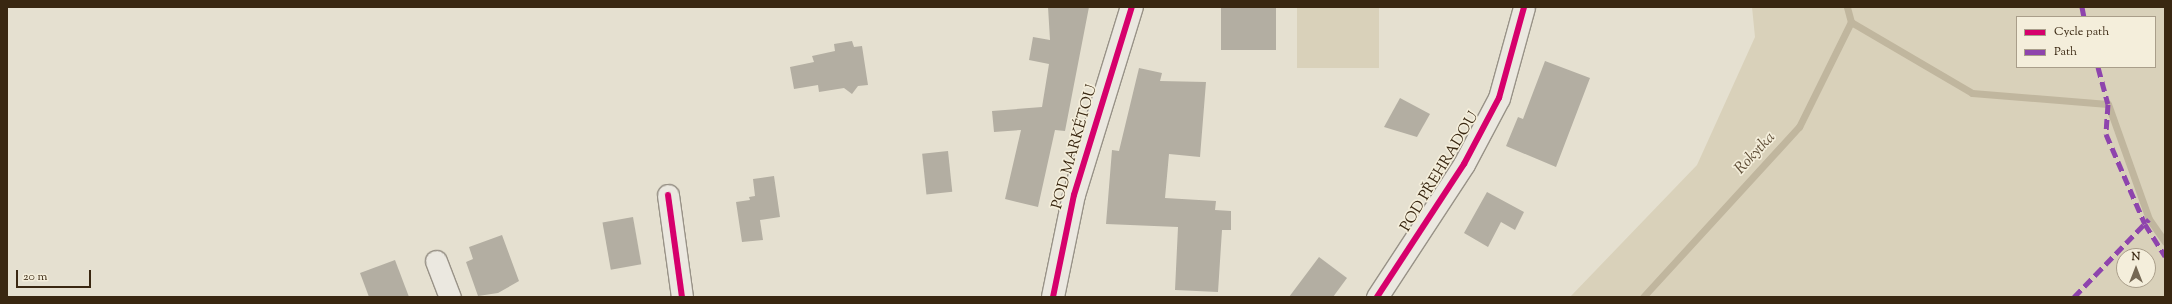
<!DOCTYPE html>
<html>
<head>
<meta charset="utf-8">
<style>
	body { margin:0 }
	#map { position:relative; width:2172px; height:304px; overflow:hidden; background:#e5e0d0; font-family:"Sorts Mill Goudy",serif }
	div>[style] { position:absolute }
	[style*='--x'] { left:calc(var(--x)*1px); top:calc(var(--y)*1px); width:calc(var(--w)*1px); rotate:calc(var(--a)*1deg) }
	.green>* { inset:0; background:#d9d1ba; transform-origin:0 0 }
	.stream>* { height:7px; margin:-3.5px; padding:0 3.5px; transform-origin:3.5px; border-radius:3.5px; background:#c0b69e }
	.building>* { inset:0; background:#b3aea2; transform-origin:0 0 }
	.roads { filter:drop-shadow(1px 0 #989287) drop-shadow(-1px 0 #989287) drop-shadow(0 1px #989287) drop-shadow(0 -1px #989287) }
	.street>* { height:21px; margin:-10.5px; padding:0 10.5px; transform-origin:10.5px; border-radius:10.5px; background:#ebe8e0 }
	.secondary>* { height:22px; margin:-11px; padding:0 11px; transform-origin:11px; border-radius:11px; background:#ebe8e0 }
	.quiet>* { height:5px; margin-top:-2.5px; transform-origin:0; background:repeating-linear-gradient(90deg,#8e44ad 0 10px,transparent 0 15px) }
	.cycleway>* { height:6px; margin:-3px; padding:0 3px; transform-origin:3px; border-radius:3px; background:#d6006c }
	span { translate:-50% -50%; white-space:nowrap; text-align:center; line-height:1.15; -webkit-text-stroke:3.5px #f4eedb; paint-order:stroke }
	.street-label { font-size:15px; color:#392711 }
	.water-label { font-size:16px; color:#5d4c35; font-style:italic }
	.frame { position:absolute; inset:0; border:8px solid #392711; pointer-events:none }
	.legend { position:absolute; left:2016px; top:16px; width:140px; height:52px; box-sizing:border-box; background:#f4eedb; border:1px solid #a99e8a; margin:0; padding:5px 7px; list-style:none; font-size:12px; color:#392711 }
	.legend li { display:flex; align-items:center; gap:8px; height:20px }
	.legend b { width:20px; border:1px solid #a99e8a }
	.north { position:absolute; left:2116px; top:248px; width:40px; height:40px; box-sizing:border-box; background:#f4eedb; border:1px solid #a99e8a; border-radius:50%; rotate:0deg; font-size:11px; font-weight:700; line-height:16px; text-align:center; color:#392711 }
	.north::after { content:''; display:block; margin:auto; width:14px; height:18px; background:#756854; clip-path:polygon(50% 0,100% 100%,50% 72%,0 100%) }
	.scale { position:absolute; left:16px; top:270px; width:75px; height:18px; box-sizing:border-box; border:2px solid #392711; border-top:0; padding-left:5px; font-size:12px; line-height:14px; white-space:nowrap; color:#392711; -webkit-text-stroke:3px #f4eedb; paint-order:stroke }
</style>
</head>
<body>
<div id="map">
	<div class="green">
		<div style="left:1297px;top:7px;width:82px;height:61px"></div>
		<div style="clip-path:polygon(evenodd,1752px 7px,2165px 7px,2165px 297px,1570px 297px,1697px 165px,1755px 37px,1752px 7px,2017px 17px,2155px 17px,2155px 67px,2017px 67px,2017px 17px,1752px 7px,2124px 256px,2148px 256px,2148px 280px,2124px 280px,2124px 256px)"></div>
	</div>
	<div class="stream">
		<div style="--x:1851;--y:22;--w:140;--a:30.4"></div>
		<div style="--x:1972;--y:93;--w:136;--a:4.6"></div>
		<div style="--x:2108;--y:104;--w:122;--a:70.4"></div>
		<div style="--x:2149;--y:219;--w:28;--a:55"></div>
		<div style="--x:1643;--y:297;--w:231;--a:-47.5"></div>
		<div style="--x:1799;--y:127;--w:117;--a:-63.7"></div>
		<div style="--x:1851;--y:22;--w:16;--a:-105"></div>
	</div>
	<div class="building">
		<div style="clip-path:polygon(1048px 7px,1089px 7px,1065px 131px,1055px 130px,1038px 207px,1005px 199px,1021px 130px,994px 132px,992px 111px,1042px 107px,1049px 64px,1029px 60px,1033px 37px,1050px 40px)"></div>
		<div style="left:1221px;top:7px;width:55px;height:43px"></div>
		<div style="clip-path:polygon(852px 41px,854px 47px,862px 46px,868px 85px,858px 86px,852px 94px,844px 88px,819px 92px,818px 85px,794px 89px,790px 67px,814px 62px,812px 56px,835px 51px,834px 44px)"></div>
		<div style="clip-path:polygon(1545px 61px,1590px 78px,1556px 167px,1506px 146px,1518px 117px,1523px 119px)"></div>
		<div style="clip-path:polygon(1139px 68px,1162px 73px,1160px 81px,1206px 82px,1200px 157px,1169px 154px,1165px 198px,1216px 201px,1215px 210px,1231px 211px,1231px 230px,1222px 230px,1218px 292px,1175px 290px,1178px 227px,1106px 224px,1112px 150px,1119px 151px)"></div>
		<div style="clip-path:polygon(1400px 98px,1430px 114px,1417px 137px,1384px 127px)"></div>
		<div style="left:948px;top:151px;width:41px;height:26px;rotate:84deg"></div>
		<div style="clip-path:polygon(774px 176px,780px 217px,760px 220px,763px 240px,742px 242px,736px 202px,750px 200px,749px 197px,755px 196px,753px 179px)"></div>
		<div style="clip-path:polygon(1487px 192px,1524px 212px,1515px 230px,1501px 222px,1488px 247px,1464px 233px)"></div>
		<div style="left:633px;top:217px;width:48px;height:31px;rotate:80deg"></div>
		<div style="clip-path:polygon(502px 235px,519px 281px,498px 293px,478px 296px,466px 262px,473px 259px,469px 247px)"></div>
		<div style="clip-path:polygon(1319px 257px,1347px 278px,1333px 297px,1289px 297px)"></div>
		<div style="clip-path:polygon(395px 260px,409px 297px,369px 297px,360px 273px)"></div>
	</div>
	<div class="roads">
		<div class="street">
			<div style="--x:668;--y:195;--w:103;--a:82.2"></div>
			<div style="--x:436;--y:261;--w:39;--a:69"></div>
			<div style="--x:1377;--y:297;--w:159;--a:-56.8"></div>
			<div style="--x:1464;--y:164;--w:75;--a:-62.1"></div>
			<div style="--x:1499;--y:98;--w:94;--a:-74.6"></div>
		</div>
		<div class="secondary">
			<div style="--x:1053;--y:297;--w:104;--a:-78.4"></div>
			<div style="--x:1074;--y:195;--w:197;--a:-72.9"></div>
		</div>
	</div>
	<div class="quiet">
		<div style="--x:2082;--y:7;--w:10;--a:79"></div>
		<div style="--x:2098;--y:67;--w:38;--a:75"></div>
		<div style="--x:2108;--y:104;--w:30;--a:94"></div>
		<div style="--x:2106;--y:134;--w:98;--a:66.6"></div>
		<div style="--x:2145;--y:224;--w:38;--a:58"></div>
		<div style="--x:2074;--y:297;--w:108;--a:-46.1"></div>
	</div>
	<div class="cycleway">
		<div style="--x:668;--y:195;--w:103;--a:82.2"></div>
		<div style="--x:1053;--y:297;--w:104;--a:-78.4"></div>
		<div style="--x:1074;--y:195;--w:197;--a:-72.9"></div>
		<div style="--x:1377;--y:297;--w:159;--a:-56.8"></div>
		<div style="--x:1464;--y:164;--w:75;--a:-62.1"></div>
		<div style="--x:1499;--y:98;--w:94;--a:-74.6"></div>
	</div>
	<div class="street-label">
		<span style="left:1075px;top:147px;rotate:-74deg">POD MARKÉTOU</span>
		<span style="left:1440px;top:172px;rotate:-59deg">POD PŘEHRADOU</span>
	</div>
	<div class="water-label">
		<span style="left:1756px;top:154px;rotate:-47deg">Rokytka</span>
	</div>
	<div class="frame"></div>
	<ul class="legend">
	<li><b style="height:5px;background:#d6006c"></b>Cycle path</li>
	<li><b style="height:5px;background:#8e44ad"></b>Path</li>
	</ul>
	<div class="north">N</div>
	<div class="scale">20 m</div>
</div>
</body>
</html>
